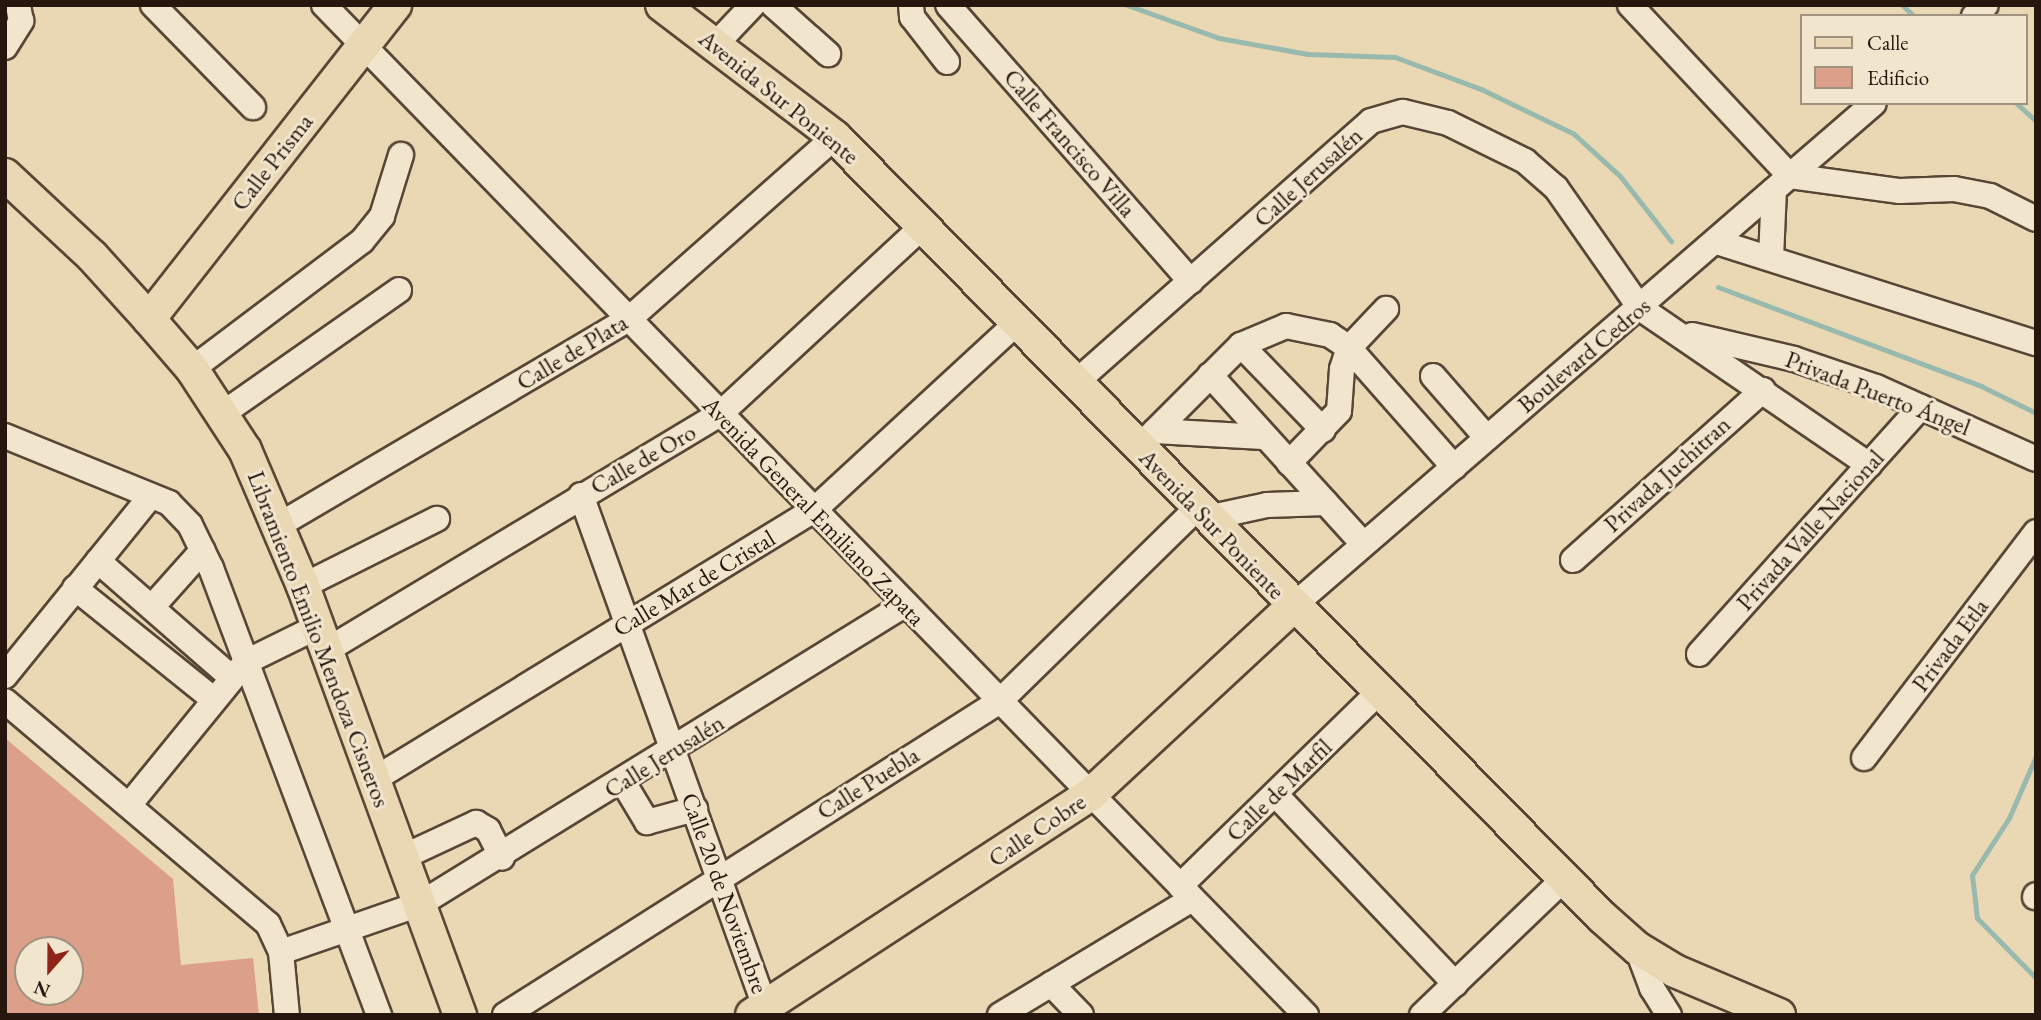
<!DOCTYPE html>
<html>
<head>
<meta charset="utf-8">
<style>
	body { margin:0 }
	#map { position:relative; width:2041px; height:1020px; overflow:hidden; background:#ead7b3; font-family:"EB Garamond",serif }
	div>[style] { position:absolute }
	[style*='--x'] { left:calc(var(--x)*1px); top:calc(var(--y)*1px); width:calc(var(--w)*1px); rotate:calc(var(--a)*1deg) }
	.stream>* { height:5px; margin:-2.5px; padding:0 2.5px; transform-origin:2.5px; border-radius:2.5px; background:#98baae }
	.building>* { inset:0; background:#db9f8a }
	.roads { filter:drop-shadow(2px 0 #574636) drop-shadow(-2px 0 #574636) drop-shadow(0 2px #574636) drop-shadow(0 -2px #574636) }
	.minor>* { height:24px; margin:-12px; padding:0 12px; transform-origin:12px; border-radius:12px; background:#f1e5ce }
	.major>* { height:32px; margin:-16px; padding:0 16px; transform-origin:16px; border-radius:16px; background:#ead7b3 }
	span { translate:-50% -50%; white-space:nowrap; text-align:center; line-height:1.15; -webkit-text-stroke:6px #f1e5ce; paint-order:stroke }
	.street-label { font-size:24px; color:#26160d }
	.frame { position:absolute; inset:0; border:7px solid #26160d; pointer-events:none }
	.legend { position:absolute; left:1800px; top:14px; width:228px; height:91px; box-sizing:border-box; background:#f1e5ce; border:2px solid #a09281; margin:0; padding:9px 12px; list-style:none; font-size:21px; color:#26160d }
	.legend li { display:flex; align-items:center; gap:14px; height:35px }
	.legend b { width:35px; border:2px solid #a09281 }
	.north { position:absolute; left:14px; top:936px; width:70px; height:70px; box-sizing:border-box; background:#f1e5ce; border:2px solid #a09281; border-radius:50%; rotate:201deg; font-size:19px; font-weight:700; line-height:28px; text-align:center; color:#26160d }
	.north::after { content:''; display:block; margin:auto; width:24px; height:32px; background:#8f2418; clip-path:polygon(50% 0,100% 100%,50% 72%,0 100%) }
</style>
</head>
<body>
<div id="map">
	<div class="stream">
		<div style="--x:1127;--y:5;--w:98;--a:19.7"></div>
		<div style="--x:1219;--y:38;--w:90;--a:10.2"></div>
		<div style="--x:1308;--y:54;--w:87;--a:2"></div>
		<div style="--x:1395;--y:57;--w:92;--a:20.4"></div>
		<div style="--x:1481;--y:89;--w:103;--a:25.8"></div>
		<div style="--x:1574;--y:134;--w:62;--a:42.4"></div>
		<div style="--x:1620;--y:176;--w:83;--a:51.9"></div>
		<div style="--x:1902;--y:5;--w:16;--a:43"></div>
		<div style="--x:2016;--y:103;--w:27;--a:42"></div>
		<div style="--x:1718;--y:287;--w:281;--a:20.6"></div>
		<div style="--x:1981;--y:386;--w:61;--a:26.1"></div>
		<div style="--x:2036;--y:756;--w:68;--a:113.5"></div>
		<div style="--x:2009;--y:818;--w:68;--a:123"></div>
		<div style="--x:1972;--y:875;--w:43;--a:83.4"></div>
		<div style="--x:1977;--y:918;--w:84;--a:45.5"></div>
	</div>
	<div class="building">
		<div style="clip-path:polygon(evenodd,5px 738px,173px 879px,181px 965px,253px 958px,259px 1015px,5px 1015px,5px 738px,28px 950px,70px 950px,70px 992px,28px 992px,28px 950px)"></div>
	</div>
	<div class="roads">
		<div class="minor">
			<div style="--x:153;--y:5;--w:143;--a:45.6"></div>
			<div style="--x:324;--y:5;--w:1409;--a:45.81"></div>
			<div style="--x:773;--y:5;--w:74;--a:41.7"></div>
			<div style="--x:911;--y:5;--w:12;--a:85"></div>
			<div style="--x:912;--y:17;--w:57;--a:52.1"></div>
			<div style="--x:948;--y:5;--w:368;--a:48.7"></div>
			<div style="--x:1630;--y:5;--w:234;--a:46.9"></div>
			<div style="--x:1790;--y:176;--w:111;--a:7.8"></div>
			<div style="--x:1900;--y:191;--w:54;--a:-2.1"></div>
			<div style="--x:1954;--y:189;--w:37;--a:11"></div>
			<div style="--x:1990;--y:196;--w:51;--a:26.6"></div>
			<div style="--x:1974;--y:16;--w:16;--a:-43"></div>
			<div style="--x:715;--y:45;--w:55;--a:-46.5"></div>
			<div style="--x:5;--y:47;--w:31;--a:-58"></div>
			<div style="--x:21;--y:21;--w:16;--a:-101"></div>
			<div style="--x:1717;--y:242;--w:335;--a:17.6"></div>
			<div style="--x:1771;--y:258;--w:68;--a:-87.5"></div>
			<div style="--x:1692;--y:335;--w:105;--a:13.2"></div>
			<div style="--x:1794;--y:359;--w:87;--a:18.9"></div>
			<div style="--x:1876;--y:387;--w:175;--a:24.2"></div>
			<div style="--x:1241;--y:345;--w:118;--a:46"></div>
			<div style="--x:192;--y:369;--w:213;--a:-37"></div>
			<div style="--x:362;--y:241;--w:32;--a:-51"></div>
			<div style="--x:382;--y:216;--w:64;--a:-72.7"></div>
			<div style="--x:1210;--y:375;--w:228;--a:47.8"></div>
			<div style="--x:1433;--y:376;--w:82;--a:48.9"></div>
			<div style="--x:1075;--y:383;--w:395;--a:-41.5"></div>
			<div style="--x:1371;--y:121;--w:33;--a:-16"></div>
			<div style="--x:1403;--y:112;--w:46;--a:13.7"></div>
			<div style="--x:1448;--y:123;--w:86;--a:26.3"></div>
			<div style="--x:1525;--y:161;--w:41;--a:41.1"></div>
			<div style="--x:1556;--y:188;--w:146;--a:55"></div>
			<div style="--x:1640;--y:308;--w:278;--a:34.4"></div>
			<div style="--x:222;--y:414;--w:216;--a:-35"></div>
			<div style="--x:1155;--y:431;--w:108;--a:3.2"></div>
			<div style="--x:5;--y:436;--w:177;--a:22.2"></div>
			<div style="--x:169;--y:503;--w:30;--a:46"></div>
			<div style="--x:190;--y:525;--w:48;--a:64"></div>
			<div style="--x:211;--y:568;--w:478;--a:69.4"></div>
			<div style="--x:1138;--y:448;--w:146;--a:-45"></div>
			<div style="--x:1241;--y:345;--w:49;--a:-22.9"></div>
			<div style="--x:1286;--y:326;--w:45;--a:11.6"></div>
			<div style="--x:1330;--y:335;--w:23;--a:34"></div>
			<div style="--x:1349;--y:348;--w:159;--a:48.6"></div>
			<div style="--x:1289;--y:463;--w:72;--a:-46.1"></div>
			<div style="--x:1339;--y:411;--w:42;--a:-85.9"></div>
			<div style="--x:1342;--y:369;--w:22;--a:-72"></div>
			<div style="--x:1349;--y:348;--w:54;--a:-46.5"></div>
			<div style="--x:581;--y:495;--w:553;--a:70.22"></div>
			<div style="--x:1207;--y:518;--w:61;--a:-12.2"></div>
			<div style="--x:1267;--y:505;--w:59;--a:-1.9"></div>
			<div style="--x:279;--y:525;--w:406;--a:-30.5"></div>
			<div style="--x:629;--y:319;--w:275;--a:-41.5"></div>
			<div style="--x:1573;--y:560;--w:255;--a:-41.8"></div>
			<div style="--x:98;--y:561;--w:176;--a:41.1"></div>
			<div style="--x:303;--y:586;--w:150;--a:-26.6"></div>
			<div style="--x:75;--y:588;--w:177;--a:38.8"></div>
			<div style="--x:1293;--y:606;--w:768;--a:-40.88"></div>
			<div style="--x:152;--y:607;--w:76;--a:-48.2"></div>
			<div style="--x:327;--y:650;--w:458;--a:-31"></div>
			<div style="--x:720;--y:414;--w:278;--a:-42.8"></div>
			<div style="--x:1699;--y:654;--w:332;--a:-48.1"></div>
			<div style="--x:5;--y:676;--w:232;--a:-51"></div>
			<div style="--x:5;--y:701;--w:345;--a:40.3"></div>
			<div style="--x:268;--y:924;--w:31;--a:65"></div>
			<div style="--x:281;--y:952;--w:63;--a:84.6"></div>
			<div style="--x:1864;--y:758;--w:284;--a:-52.7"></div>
			<div style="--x:373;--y:780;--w:517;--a:-31.48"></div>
			<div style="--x:814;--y:510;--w:277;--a:-42.7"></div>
			<div style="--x:623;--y:782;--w:47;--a:59"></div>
			<div style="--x:647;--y:822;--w:50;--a:-15.2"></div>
			<div style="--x:1275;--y:794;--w:262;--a:46.5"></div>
			<div style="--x:130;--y:804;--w:183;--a:-50.8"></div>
			<div style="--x:246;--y:662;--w:79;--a:-26.2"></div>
			<div style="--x:403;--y:857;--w:81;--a:-25"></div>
			<div style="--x:476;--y:823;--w:14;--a:30"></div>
			<div style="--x:488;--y:830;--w:31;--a:63"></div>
			<div style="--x:1180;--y:886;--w:277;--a:-44.3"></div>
			<div style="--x:2035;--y:897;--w:2;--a:-63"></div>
			<div style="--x:1637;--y:948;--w:43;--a:69.4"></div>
			<div style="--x:1652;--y:988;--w:32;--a:58"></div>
			<div style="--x:281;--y:952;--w:147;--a:-19.1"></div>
			<div style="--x:420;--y:904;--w:571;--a:-31.69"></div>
			<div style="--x:1051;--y:984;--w:43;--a:45.9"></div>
			<div style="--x:505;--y:1015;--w:586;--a:-32.39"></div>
			<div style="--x:1000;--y:701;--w:276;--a:-44.4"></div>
			<div style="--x:1000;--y:1015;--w:224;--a:-31.1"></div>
			<div style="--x:1422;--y:1015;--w:195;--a:-43.8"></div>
		</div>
		<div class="major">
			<div style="--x:662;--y:5;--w:218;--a:37.3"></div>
			<div style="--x:835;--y:137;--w:1094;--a:45.48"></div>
			<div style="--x:1602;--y:917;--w:47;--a:41.5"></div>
			<div style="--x:1637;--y:948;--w:44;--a:31.2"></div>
			<div style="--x:1675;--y:971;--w:113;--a:22.9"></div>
			<div style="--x:5;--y:175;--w:119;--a:43"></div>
			<div style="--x:92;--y:256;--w:85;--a:47.9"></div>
			<div style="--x:149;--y:319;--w:66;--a:49.3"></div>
			<div style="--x:192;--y:369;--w:97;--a:56.8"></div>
			<div style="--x:245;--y:450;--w:148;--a:66.9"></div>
			<div style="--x:303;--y:586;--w:457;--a:69.9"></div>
			<div style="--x:149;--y:319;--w:399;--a:-51.9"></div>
			<div style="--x:752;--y:1015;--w:405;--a:-33.1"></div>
			<div style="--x:1091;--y:794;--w:276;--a:-42.9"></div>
		</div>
	</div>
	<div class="street-label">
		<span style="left:779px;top:97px;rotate:39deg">Avenida Sur Poniente</span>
		<span style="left:1070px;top:143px;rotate:49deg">Calle Francisco Villa</span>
		<span style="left:272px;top:162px;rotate:-52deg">Calle Prisma</span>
		<span style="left:1308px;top:177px;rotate:-42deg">Calle Jerusalén</span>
		<span style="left:572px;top:352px;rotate:-31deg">Calle de Plata</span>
		<span style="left:1584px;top:355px;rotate:-40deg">Boulevard Cedros</span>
		<span style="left:1878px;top:393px;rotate:21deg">Privada Puerto Ángel</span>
		<span style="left:643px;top:459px;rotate:-30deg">Calle de Oro</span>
		<span style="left:1667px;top:474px;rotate:-42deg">Privada Juchitran</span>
		<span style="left:814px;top:511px;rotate:46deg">Avenida General Emiliano Zapata</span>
		<span style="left:1212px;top:524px;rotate:46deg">Avenida Sur Poniente</span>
		<span style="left:1810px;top:530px;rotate:-48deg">Privada Valle Nacional</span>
		<span style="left:694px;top:583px;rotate:-31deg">Calle Mar de Cristal</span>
		<span style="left:319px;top:639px;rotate:69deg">Libramiento Emilio Mendoza Cisneros</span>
		<span style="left:1950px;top:645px;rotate:-53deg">Privada Etla</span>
		<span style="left:664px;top:756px;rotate:-32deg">Calle Jerusalén</span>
		<span style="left:868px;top:783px;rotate:-32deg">Calle Puebla</span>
		<span style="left:1279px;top:790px;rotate:-44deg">Calle de Marfil</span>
		<span style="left:1037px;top:830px;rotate:-34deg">Calle Cobre</span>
		<span style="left:725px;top:893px;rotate:70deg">Calle 20 de Noviembre</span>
	</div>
	<div class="frame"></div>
	<ul class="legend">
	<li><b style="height:9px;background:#ead7b3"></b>Calle</li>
	<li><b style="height:19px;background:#db9f8a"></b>Edificio</li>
	</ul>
	<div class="north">N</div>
</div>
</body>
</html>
